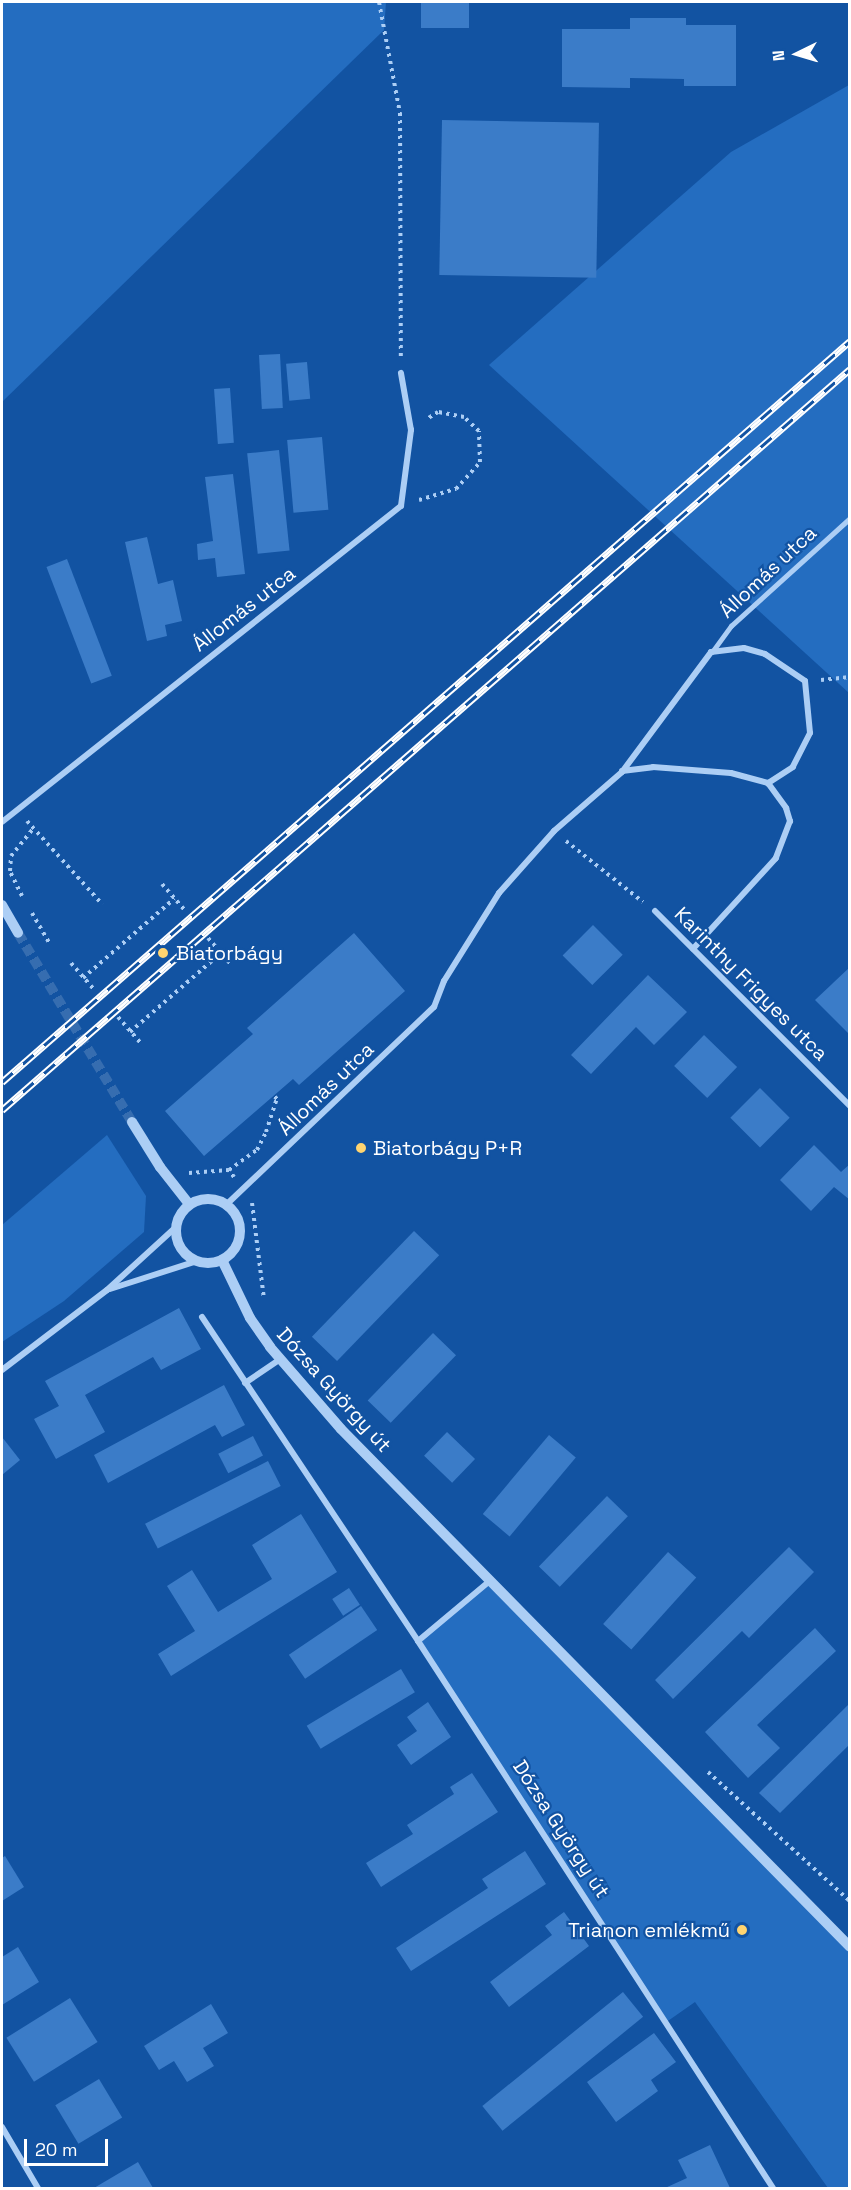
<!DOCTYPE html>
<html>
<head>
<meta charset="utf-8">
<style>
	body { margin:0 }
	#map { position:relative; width:851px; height:2190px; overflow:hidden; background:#1253a2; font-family:"Space Grotesk",sans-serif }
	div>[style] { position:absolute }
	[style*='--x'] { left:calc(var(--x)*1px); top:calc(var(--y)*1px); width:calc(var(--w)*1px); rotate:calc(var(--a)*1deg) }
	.green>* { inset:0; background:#246dc0 }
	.building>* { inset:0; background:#3b7cc8; transform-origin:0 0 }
	.tertiary-tunnel>* { height:10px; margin-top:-5px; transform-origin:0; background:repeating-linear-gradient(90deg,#366db0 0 10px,transparent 0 15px) }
	.path>* { height:4px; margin-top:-2px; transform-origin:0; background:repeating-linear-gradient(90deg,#accef5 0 3px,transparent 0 7.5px) }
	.service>* { height:4.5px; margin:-2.25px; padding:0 2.25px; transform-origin:2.25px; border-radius:2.25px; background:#accef5 }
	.minor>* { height:6px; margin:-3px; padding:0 3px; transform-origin:3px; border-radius:3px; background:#accef5 }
	.tertiary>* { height:10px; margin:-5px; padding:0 5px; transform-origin:5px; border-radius:5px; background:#accef5 }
	.tertiary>.ring { margin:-5px; padding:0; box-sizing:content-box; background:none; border:10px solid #accef5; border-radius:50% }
	.rail>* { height:7px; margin-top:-3.5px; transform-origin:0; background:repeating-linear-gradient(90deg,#1253a2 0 14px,#fff 0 28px); box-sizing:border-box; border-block:2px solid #fff }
	.dots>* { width:16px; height:16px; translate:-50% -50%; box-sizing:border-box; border:3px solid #1253a2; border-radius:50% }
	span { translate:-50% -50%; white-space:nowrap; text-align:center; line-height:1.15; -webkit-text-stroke:4.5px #1253a2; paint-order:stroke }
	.street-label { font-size:20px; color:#fff }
	.poi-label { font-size:20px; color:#fff }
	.left { translate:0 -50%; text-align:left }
	.right { translate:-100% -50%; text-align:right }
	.frame { position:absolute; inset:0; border:3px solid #fff; pointer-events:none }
	.north { position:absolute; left:767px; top:24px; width:60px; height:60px; -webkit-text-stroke:4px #1253a2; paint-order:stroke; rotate:265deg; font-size:16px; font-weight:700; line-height:24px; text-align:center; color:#fff }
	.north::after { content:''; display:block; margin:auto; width:21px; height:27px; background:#fff; clip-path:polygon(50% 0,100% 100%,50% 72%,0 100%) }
	.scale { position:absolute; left:24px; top:2139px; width:84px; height:27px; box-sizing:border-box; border:3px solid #fff; border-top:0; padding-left:8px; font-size:18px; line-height:21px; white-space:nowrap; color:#fff; -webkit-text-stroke:4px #1253a2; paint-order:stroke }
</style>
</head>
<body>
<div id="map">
	<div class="green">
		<div style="clip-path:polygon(2px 2px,386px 2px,384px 30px,2px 402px)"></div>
		<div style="clip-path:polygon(849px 85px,849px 693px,489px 365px,731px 152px)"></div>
		<div style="clip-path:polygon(107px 1135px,146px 1196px,144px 1232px,64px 1301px,2px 1342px,2px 1225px)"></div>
		<div style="clip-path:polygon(492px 1579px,849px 1947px,849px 2188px,828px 2188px,695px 2002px,665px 2023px,418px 1641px)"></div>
	</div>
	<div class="building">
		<div style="left:421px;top:2px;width:48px;height:26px"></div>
		<div style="clip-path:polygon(630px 18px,686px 18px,686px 25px,736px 25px,736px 86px,684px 86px,684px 79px,630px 78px,630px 88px,562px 87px,562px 29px,630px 29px)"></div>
		<div style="left:442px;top:120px;width:157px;height:155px;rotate:1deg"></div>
		<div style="left:280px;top:354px;width:54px;height:21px;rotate:87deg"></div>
		<div style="left:307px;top:362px;width:37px;height:21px;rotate:85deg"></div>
		<div style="left:230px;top:388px;width:55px;height:16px;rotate:86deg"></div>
		<div style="left:322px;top:437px;width:73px;height:35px;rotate:85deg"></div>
		<div style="left:279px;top:450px;width:101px;height:32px;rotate:84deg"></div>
		<div style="clip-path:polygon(233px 474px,245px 574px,217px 577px,215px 558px,198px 560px,197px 544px,213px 541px,205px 477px)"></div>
		<div style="clip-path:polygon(147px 537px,158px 584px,173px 580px,182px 621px,165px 625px,167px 636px,147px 641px,125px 542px)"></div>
		<div style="left:67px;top:559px;width:125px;height:22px;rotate:69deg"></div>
		<div style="left:593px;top:925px;width:42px;height:43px;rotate:45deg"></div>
		<div style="clip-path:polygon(354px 933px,405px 991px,299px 1085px,293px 1079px,204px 1156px,165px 1111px,253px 1034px,247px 1028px)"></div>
		<div style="clip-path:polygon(850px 967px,850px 1035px,815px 1000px)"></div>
		<div style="clip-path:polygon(648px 975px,687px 1012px,654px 1045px,636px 1027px,591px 1074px,571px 1055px)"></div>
		<div style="left:704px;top:1035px;width:46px;height:43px;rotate:44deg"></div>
		<div style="left:760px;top:1088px;width:42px;height:42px;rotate:45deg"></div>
		<div style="clip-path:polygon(814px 1145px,841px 1172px,850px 1164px,850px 1200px,834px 1187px,811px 1211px,780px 1180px)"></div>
		<div style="left:414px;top:1231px;width:35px;height:147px;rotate:44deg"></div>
		<div style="clip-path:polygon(179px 1308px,201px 1349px,161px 1370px,153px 1357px,85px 1395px,105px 1432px,56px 1459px,34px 1419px,59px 1406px,45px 1381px)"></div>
		<div style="left:433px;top:1333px;width:32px;height:94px;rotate:44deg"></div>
		<div style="clip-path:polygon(224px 1385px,245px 1425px,222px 1437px,215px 1425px,108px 1483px,94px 1455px)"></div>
		<div style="left:447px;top:1432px;width:39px;height:33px;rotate:44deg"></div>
		<div style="left:549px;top:1435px;width:35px;height:103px;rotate:40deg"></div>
		<div style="left:253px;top:1436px;width:22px;height:39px;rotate:63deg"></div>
		<div style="clip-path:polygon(2px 1437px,20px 1460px,2px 1475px)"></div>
		<div style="left:268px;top:1461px;width:28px;height:138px;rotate:63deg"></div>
		<div style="left:607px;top:1496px;width:29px;height:98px;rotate:44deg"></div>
		<div style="clip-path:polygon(301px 1514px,337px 1572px,171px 1676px,158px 1654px,195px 1631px,167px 1586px,192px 1570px,218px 1612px,272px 1579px,252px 1545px)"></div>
		<div style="clip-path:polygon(789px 1547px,814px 1572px,749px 1638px,742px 1631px,673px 1699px,655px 1680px)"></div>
		<div style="left:668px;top:1552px;width:38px;height:97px;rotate:42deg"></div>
		<div style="left:349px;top:1588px;width:20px;height:20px;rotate:57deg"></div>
		<div style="left:361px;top:1606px;width:29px;height:87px;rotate:56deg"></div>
		<div style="clip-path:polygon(815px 1628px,836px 1651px,757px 1725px,780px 1748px,748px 1778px,705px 1732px)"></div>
		<div style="left:401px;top:1669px;width:27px;height:110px;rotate:59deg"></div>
		<div style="clip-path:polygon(428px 1702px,451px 1737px,411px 1765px,397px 1745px,417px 1731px,407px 1717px)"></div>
		<div style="clip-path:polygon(850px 1703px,850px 1744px,780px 1813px,759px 1793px)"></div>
		<div style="clip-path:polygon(472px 1773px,498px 1812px,381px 1887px,366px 1863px,413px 1834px,407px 1825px,454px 1794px,450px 1787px)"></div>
		<div style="clip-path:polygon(525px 1851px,546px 1884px,411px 1971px,396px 1948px,488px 1888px,482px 1879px)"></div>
		<div style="clip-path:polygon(5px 1856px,24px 1887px,2px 1901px,2px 1858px)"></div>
		<div style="clip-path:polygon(564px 1912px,589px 1946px,509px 2007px,490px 1982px,552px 1935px,545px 1926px)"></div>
		<div style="clip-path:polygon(18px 1947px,39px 1982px,2px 2005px,2px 1957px)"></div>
		<div style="left:623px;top:1992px;width:32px;height:181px;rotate:51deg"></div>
		<div style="left:70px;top:1998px;width:52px;height:75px;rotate:58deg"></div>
		<div style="clip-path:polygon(211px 2004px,228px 2033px,203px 2048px,214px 2066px,187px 2082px,174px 2061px,159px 2070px,144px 2046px)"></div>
		<div style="clip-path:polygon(654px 2033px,676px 2062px,651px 2080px,658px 2091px,616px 2122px,587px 2082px)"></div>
		<div style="left:99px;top:2079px;width:45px;height:51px;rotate:59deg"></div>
		<div style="clip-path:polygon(710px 2145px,730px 2188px,665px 2188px,687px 2178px,678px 2160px)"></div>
		<div style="clip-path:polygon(138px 2162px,153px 2188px,94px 2188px)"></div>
	</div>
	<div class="tertiary-tunnel">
		<div style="--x:18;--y:933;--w:221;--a:58.9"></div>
	</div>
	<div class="path">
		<div style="--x:379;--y:2;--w:113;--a:79.3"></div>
		<div style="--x:400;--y:113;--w:246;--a:89.8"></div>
		<div style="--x:419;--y:500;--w:39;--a:-17"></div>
		<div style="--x:456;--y:489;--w:36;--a:-48"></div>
		<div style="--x:480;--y:462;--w:31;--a:-92"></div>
		<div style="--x:479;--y:431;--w:21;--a:-137"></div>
		<div style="--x:464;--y:417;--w:26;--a:-169"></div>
		<div style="--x:438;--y:412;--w:13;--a:148"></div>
		<div style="--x:821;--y:680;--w:29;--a:-6"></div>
		<div style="--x:27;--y:821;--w:112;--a:47.9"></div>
		<div style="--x:566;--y:841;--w:98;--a:38.4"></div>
		<div style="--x:162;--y:884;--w:37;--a:49"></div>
		<div style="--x:22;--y:896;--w:28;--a:-116"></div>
		<div style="--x:10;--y:871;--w:15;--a:-86"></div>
		<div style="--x:11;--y:856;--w:36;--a:-51"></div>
		<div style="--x:32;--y:913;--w:34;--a:60"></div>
		<div style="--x:208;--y:938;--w:37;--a:49"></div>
		<div style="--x:71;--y:963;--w:37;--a:49"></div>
		<div style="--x:83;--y:978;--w:121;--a:-41"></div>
		<div style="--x:118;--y:1017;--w:37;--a:49"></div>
		<div style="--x:130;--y:1032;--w:121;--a:-41"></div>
		<div style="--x:189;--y:1173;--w:40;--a:-4.3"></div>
		<div style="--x:234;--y:1177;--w:9;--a:-126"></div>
		<div style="--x:229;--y:1170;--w:34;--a:-36"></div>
		<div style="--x:257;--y:1150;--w:20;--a:-63"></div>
		<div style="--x:266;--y:1132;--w:35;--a:-72"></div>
		<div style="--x:277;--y:1099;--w:4;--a:-135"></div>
		<div style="--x:252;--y:1203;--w:97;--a:82.9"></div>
		<div style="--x:708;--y:1772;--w:192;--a:42.3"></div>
	</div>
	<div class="service">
		<div style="--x:712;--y:652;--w:32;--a:-54"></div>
		<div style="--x:731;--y:626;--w:161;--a:-42.2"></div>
	</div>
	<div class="minor">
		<div style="--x:622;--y:771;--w:31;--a:-7"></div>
		<div style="--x:653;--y:767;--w:78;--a:4.4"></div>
		<div style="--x:731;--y:773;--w:38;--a:15"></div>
		<div style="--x:768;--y:783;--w:31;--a:54"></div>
		<div style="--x:786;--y:808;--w:14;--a:73"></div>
		<div style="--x:790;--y:821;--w:40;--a:111"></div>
		<div style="--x:776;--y:858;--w:123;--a:132.4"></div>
		<div style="--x:2;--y:822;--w:509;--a:-38.38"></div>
		<div style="--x:401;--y:506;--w:77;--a:-82.5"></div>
		<div style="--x:411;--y:430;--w:58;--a:-100"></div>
		<div style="--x:655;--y:911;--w:276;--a:45"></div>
		<div style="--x:227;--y:1204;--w:286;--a:-43.6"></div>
		<div style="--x:434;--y:1007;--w:28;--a:-69"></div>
		<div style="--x:444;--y:981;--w:104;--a:-58"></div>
		<div style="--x:499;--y:893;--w:83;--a:-48.4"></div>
		<div style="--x:554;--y:831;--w:90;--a:-40.9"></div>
		<div style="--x:622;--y:772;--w:149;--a:-53.4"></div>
		<div style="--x:711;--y:652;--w:33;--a:-7"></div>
		<div style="--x:744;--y:648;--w:22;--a:16"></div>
		<div style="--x:765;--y:654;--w:48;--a:34"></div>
		<div style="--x:805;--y:681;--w:52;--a:84.5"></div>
		<div style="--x:810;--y:733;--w:38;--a:117"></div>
		<div style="--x:793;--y:767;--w:30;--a:147"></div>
		<div style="--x:110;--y:1289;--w:91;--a:-17.8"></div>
		<div style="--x:202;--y:1317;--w:389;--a:56.3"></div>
		<div style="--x:418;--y:1641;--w:652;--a:57.02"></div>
		<div style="--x:2;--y:1370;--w:132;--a:-37.3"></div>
		<div style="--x:107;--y:1290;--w:93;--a:-42.4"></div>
		<div style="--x:245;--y:1383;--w:41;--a:-34.1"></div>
		<div style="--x:418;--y:1641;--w:95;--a:-39.9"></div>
		<div style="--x:2;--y:2127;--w:71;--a:59.5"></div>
	</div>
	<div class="tertiary">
		<div style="--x:2;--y:905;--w:32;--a:60"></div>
		<div style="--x:132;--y:1122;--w:53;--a:58.1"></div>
		<div style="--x:160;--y:1167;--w:47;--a:51.9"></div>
		<div class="ring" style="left:176px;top:1199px;width:54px;height:54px"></div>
		<div style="--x:222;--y:1260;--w:64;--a:64.2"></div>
		<div style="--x:250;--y:1318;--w:35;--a:55"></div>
		<div style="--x:270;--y:1347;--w:108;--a:49.1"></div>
		<div style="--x:341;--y:1429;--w:726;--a:45.5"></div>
	</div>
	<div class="rail">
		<div style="--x:2;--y:1082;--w:1126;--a:-41.15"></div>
		<div style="--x:2;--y:1110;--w:1126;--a:-41.15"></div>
	</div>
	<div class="dots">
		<div style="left:163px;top:953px;background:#ffd470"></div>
		<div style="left:361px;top:1148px;background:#ffd470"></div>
		<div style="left:742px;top:1930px;background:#ffd470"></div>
	</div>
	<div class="street-label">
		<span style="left:768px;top:572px;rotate:-43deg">Állomás utca</span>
		<span style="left:244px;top:609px;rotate:-38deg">Állomás utca</span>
		<span style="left:751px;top:984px;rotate:45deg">Karinthy Frigyes utca</span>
		<span style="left:326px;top:1089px;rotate:-44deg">Állomás utca</span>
		<span style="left:334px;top:1390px;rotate:48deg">Dózsa György út</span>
		<span style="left:561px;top:1829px;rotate:57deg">Dózsa György út</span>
	</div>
	<div class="poi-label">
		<span class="left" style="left:176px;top:953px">Biatorbágy</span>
		<span class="left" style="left:373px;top:1148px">Biatorbágy P+R</span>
		<span class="right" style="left:730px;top:1930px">Trianon emlékmű</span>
	</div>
	<div class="frame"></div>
	<div class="north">N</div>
	<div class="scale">20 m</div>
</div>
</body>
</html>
